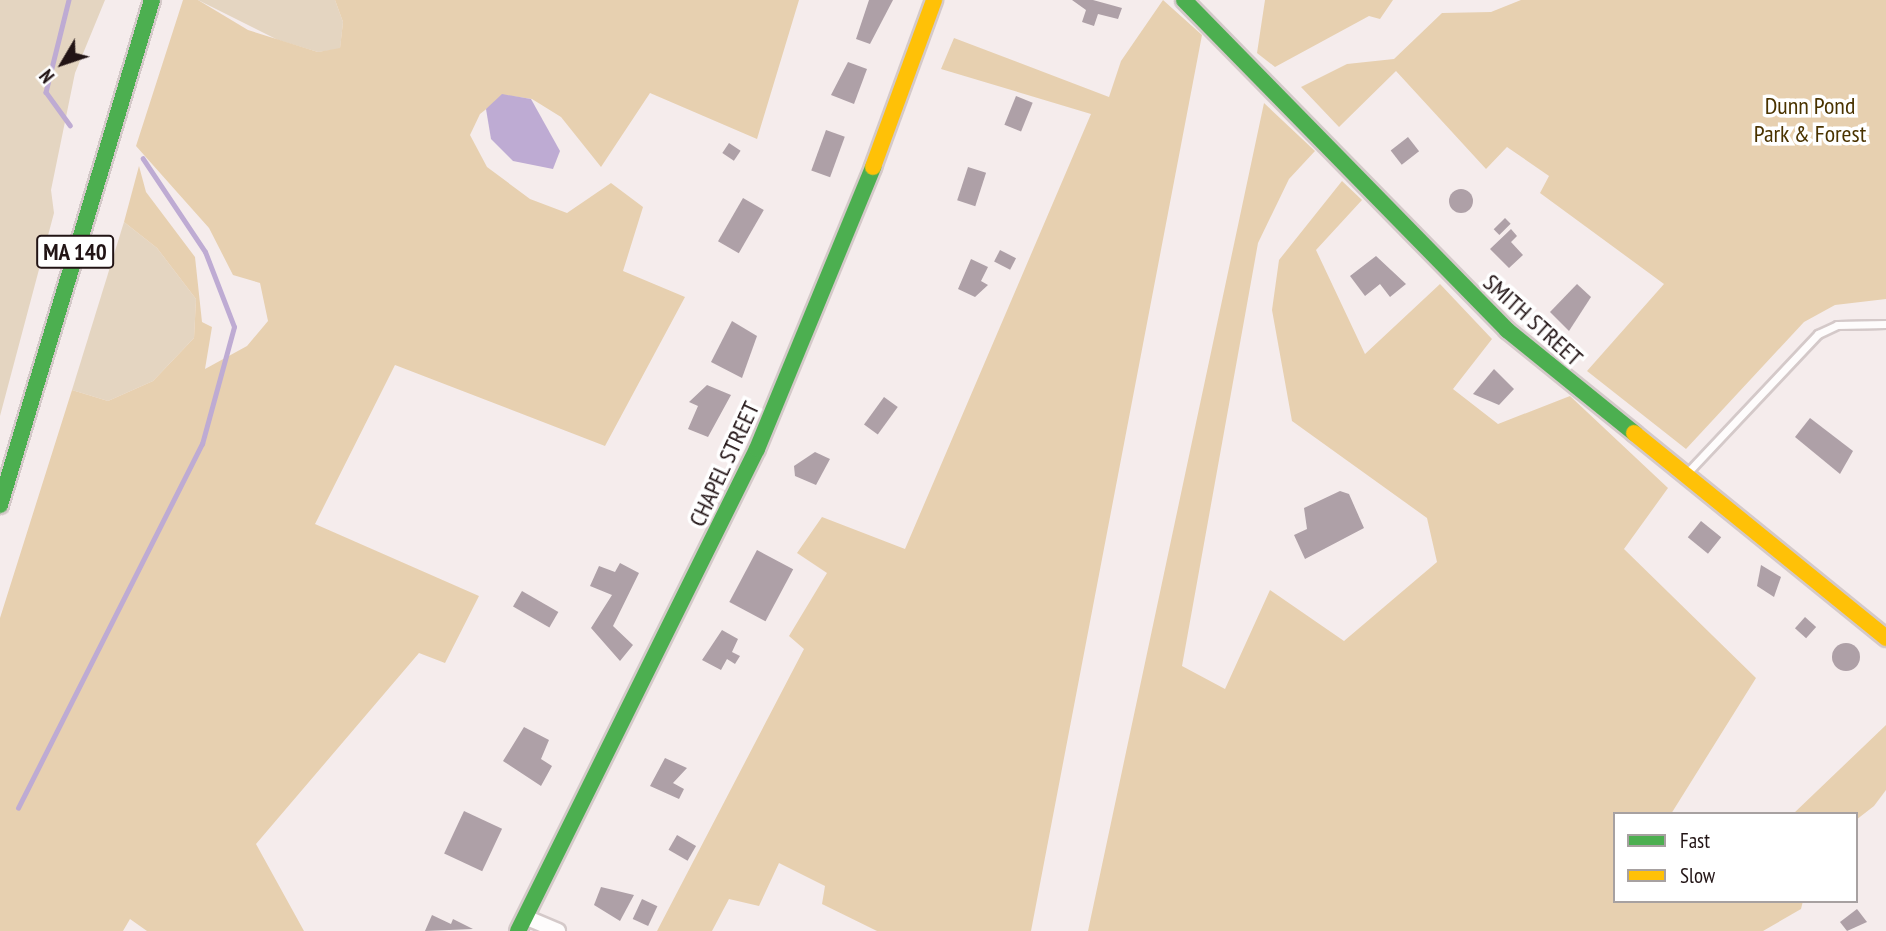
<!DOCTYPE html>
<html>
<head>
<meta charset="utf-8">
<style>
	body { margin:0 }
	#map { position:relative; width:1886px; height:931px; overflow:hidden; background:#f5ecec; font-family:"PT Sans Narrow",sans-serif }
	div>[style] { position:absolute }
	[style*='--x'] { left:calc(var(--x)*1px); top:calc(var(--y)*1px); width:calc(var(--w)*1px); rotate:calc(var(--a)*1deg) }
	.green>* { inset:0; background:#e4d5c1 }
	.forest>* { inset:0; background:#e7d0b0 }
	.water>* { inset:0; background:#beabd3 }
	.stream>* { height:4.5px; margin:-2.25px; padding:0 2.25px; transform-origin:2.25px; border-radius:2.25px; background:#beabd3 }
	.building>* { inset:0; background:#aea0a7; transform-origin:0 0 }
	.round { border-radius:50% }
	.roads { filter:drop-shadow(2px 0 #d4c9c9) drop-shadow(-2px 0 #d4c9c9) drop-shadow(0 2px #d4c9c9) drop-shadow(0 -2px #d4c9c9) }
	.lane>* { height:7px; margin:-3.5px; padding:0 3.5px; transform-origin:3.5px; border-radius:3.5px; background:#fefcfc }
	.street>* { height:14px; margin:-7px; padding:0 7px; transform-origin:7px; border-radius:7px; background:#fefcfc }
	.fast>* { height:16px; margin:-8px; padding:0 8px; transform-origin:8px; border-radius:8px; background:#4caf50 }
	.slow>* { height:16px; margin:-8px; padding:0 8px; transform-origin:8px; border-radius:8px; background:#ffc107 }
	span { translate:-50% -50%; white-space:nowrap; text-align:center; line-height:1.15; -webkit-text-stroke:7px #fff; paint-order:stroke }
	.shield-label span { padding:2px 5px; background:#fff; border:2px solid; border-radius:5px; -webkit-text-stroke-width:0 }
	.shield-label { font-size:23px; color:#221415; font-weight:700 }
	.park-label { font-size:24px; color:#4a3300 }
	.street-label { font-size:24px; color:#221415 }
	.legend { position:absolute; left:1613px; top:812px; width:245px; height:91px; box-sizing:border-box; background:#fff; border:2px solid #a7a1a1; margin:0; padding:9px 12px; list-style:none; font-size:21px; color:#221415 }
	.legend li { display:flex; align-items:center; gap:14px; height:35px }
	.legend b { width:35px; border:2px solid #a7a1a1 }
	.north { position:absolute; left:28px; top:28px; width:70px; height:70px; -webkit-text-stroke:5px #fff; paint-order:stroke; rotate:231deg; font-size:19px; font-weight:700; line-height:28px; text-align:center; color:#221415 }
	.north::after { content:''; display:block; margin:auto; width:24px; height:32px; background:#221415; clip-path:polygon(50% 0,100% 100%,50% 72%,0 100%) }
</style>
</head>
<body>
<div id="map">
	<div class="green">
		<div style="clip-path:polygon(0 0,105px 0,75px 73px,51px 190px,54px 213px,0 416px)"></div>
		<div style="clip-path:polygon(198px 0,335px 0,343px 22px,340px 49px,318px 52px,278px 40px)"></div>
		<div style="clip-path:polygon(124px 222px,157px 248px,196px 299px,194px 338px,153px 381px,108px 401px,72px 390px)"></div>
	</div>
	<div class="forest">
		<div style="clip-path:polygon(183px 0,198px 0,248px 30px,318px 52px,340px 48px,343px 22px,335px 0,799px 0,757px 139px,650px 93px,601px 167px,561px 117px,532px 99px,504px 95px,480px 114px,470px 135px,487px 167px,530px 199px,567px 213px,611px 183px,643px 207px,623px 271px,685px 297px,605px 446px,395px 365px,315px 524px,479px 596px,445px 663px,419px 653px,256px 844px,304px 931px,147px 931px,130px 919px,123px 931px,0 931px,0 618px,72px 390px,108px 401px,153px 381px,194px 338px,196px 299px,157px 248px,124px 222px,139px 166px,146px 192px,195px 257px,202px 322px,212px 327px,205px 369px,247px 346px,268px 321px,260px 283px,233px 275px,209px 228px,136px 146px)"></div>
		<div style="clip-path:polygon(1163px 0,1202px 35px,1031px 931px,877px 931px,822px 904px,825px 886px,779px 863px,759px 906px,729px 899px,712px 931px,657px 931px,804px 649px,789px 636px,827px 573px,797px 553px,822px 517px,905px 549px,1091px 114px,941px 69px,954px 38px,1109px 97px,1121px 61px)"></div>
		<div style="clip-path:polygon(1265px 0,1393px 0,1380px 19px,1369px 16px,1275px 67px,1257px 53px)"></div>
		<div style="clip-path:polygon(1521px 0,1886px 0,1886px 299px,1835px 305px,1804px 322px,1686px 449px,1587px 371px,1664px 284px,1540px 193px,1549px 176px,1507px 147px,1486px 169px,1396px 71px,1339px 127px,1301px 87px,1347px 64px,1394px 59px,1442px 13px,1491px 12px)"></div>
		<div style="clip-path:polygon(1264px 103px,1315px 151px,1289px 179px,1258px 243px,1182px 666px,1225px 689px,1270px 590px,1344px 641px,1437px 562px,1427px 518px,1292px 421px,1272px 310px,1279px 260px,1342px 181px,1362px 200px,1316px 250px,1365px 354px,1440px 284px,1492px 339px,1453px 389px,1498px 424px,1570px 396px,1668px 488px,1624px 549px,1756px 678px,1671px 814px,1615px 814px,1615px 901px,1803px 901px,1801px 909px,1763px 931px,1088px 931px)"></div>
		<div style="clip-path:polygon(1886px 725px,1886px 790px,1874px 806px,1856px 820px,1856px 814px,1793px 814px)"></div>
	</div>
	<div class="water">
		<div style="clip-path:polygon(502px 94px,531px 99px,560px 151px,553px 169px,513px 161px,491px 139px,486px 109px)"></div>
	</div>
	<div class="stream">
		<div style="--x:69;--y:0;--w:95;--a:104"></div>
		<div style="--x:46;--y:92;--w:41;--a:54"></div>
		<div style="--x:18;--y:808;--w:408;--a:-63.2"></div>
		<div style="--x:202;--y:444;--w:121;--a:-74.7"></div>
		<div style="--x:234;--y:327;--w:80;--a:-111.1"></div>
		<div style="--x:205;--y:252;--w:112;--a:-123.7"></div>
	</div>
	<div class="building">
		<div style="clip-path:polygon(869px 0,893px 0,870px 44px,856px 39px)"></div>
		<div style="clip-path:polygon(1093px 0,1122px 8px,1118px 19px,1098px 14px,1094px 26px,1082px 22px,1086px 10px,1072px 0)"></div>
		<div style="clip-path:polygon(848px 62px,867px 69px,854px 104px,831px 95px)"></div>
		<div style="left:1016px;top:96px;width:18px;height:31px;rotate:22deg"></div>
		<div style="left:826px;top:130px;width:20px;height:43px;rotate:20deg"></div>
		<div style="left:1408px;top:137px;width:18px;height:22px;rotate:52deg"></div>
		<div style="left:729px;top:143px;width:14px;height:12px;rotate:34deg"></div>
		<div style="left:968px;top:167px;width:19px;height:35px;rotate:18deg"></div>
		<div class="round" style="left:1449px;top:189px;width:24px;height:24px"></div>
		<div style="left:743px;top:198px;width:24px;height:50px;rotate:30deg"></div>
		<div style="left:1505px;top:218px;width:8px;height:16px;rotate:45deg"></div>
		<div style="clip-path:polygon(1511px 229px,1517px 236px,1511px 242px,1523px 255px,1509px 268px,1490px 249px)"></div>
		<div style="left:1000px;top:250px;width:18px;height:13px;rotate:27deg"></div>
		<div style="clip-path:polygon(1376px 256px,1406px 284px,1390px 297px,1380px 284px,1365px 296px,1350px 276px)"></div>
		<div style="clip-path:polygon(971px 259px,988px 267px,981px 281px,988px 285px,975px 297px,958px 289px)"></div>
		<div style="clip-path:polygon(1577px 284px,1591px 297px,1569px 331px,1550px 312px)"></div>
		<div style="clip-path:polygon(732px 321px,757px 336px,742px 378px,711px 362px)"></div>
		<div style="clip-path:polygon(1494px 369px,1514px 389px,1499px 405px,1473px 394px)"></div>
		<div style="clip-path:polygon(707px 385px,731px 395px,708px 437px,688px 429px,698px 406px,689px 402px)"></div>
		<div style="left:884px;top:397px;width:17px;height:34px;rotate:36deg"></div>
		<div style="clip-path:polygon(1810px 418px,1853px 451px,1840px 474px,1795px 437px)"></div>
		<div style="clip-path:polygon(815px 452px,830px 459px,816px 485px,795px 476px,794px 466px)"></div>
		<div style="clip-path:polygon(1340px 491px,1349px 494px,1364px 528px,1305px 559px,1294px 535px,1307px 529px,1304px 508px)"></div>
		<div style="left:1701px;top:521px;width:26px;height:21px;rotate:39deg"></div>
		<div style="left:757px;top:550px;width:41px;height:59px;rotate:28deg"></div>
		<div style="clip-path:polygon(620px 563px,639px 573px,613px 626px,633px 645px,620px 661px,591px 628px,612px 595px,590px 586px,599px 566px,615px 572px)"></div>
		<div style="clip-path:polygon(1761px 565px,1781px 577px,1774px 597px,1757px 586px)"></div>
		<div style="left:522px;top:591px;width:42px;height:18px;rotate:30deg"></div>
		<div style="left:1805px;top:617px;width:15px;height:15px;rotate:42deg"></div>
		<div style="clip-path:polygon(722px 630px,738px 639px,732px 652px,740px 656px,735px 664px,727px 659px,721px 670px,702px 660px)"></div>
		<div class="round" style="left:1832px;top:643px;width:28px;height:28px"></div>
		<div style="clip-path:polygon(524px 727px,549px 740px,541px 759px,552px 766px,541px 786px,503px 761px)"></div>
		<div style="clip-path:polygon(665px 758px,687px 768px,673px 783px,684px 789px,679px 799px,650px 786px)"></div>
		<div style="left:464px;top:811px;width:42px;height:47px;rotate:25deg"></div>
		<div style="left:677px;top:835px;width:22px;height:17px;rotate:30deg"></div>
		<div style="clip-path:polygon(601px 887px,634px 895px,620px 921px,594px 905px)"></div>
		<div style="left:642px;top:899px;width:17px;height:22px;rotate:25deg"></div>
		<div style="clip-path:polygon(1857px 909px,1867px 922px,1847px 931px,1840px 922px)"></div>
		<div style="clip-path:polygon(432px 915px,451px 924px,453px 919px,473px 929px,425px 931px)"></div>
	</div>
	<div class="roads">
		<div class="lane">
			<div style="--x:1687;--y:473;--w:191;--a:-46.7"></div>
			<div style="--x:1818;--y:334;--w:21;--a:-25"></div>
			<div style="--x:1837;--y:325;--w:49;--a:-1.2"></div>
		</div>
		<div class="street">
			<div style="--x:525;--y:917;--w:36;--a:23"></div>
		</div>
		<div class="fast">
			<div style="--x:1184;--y:0;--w:462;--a:45.6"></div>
			<div style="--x:1507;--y:330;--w:164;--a:39"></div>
			<div style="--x:0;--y:505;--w:527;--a:-73.25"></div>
			<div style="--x:518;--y:931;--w:538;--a:-63.63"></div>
			<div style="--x:757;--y:449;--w:305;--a:-67.6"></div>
		</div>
		<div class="slow">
			<div style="--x:873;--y:167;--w:178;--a:-69.9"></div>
			<div style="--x:1634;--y:433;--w:325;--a:39.1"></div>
		</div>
	</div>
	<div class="shield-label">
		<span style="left:75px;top:252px">MA 140</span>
	</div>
	<div class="park-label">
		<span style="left:1810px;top:120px">Dunn Pond<br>Park &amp; Forest</span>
	</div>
	<div class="street-label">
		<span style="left:1533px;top:320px;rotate:42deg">SMITH STREET</span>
		<span style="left:724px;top:464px;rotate:-65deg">CHAPEL STREET</span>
	</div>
	<ul class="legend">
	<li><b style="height:9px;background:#4caf50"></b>Fast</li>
	<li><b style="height:9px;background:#ffc107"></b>Slow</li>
	</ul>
	<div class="north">N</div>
</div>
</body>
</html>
